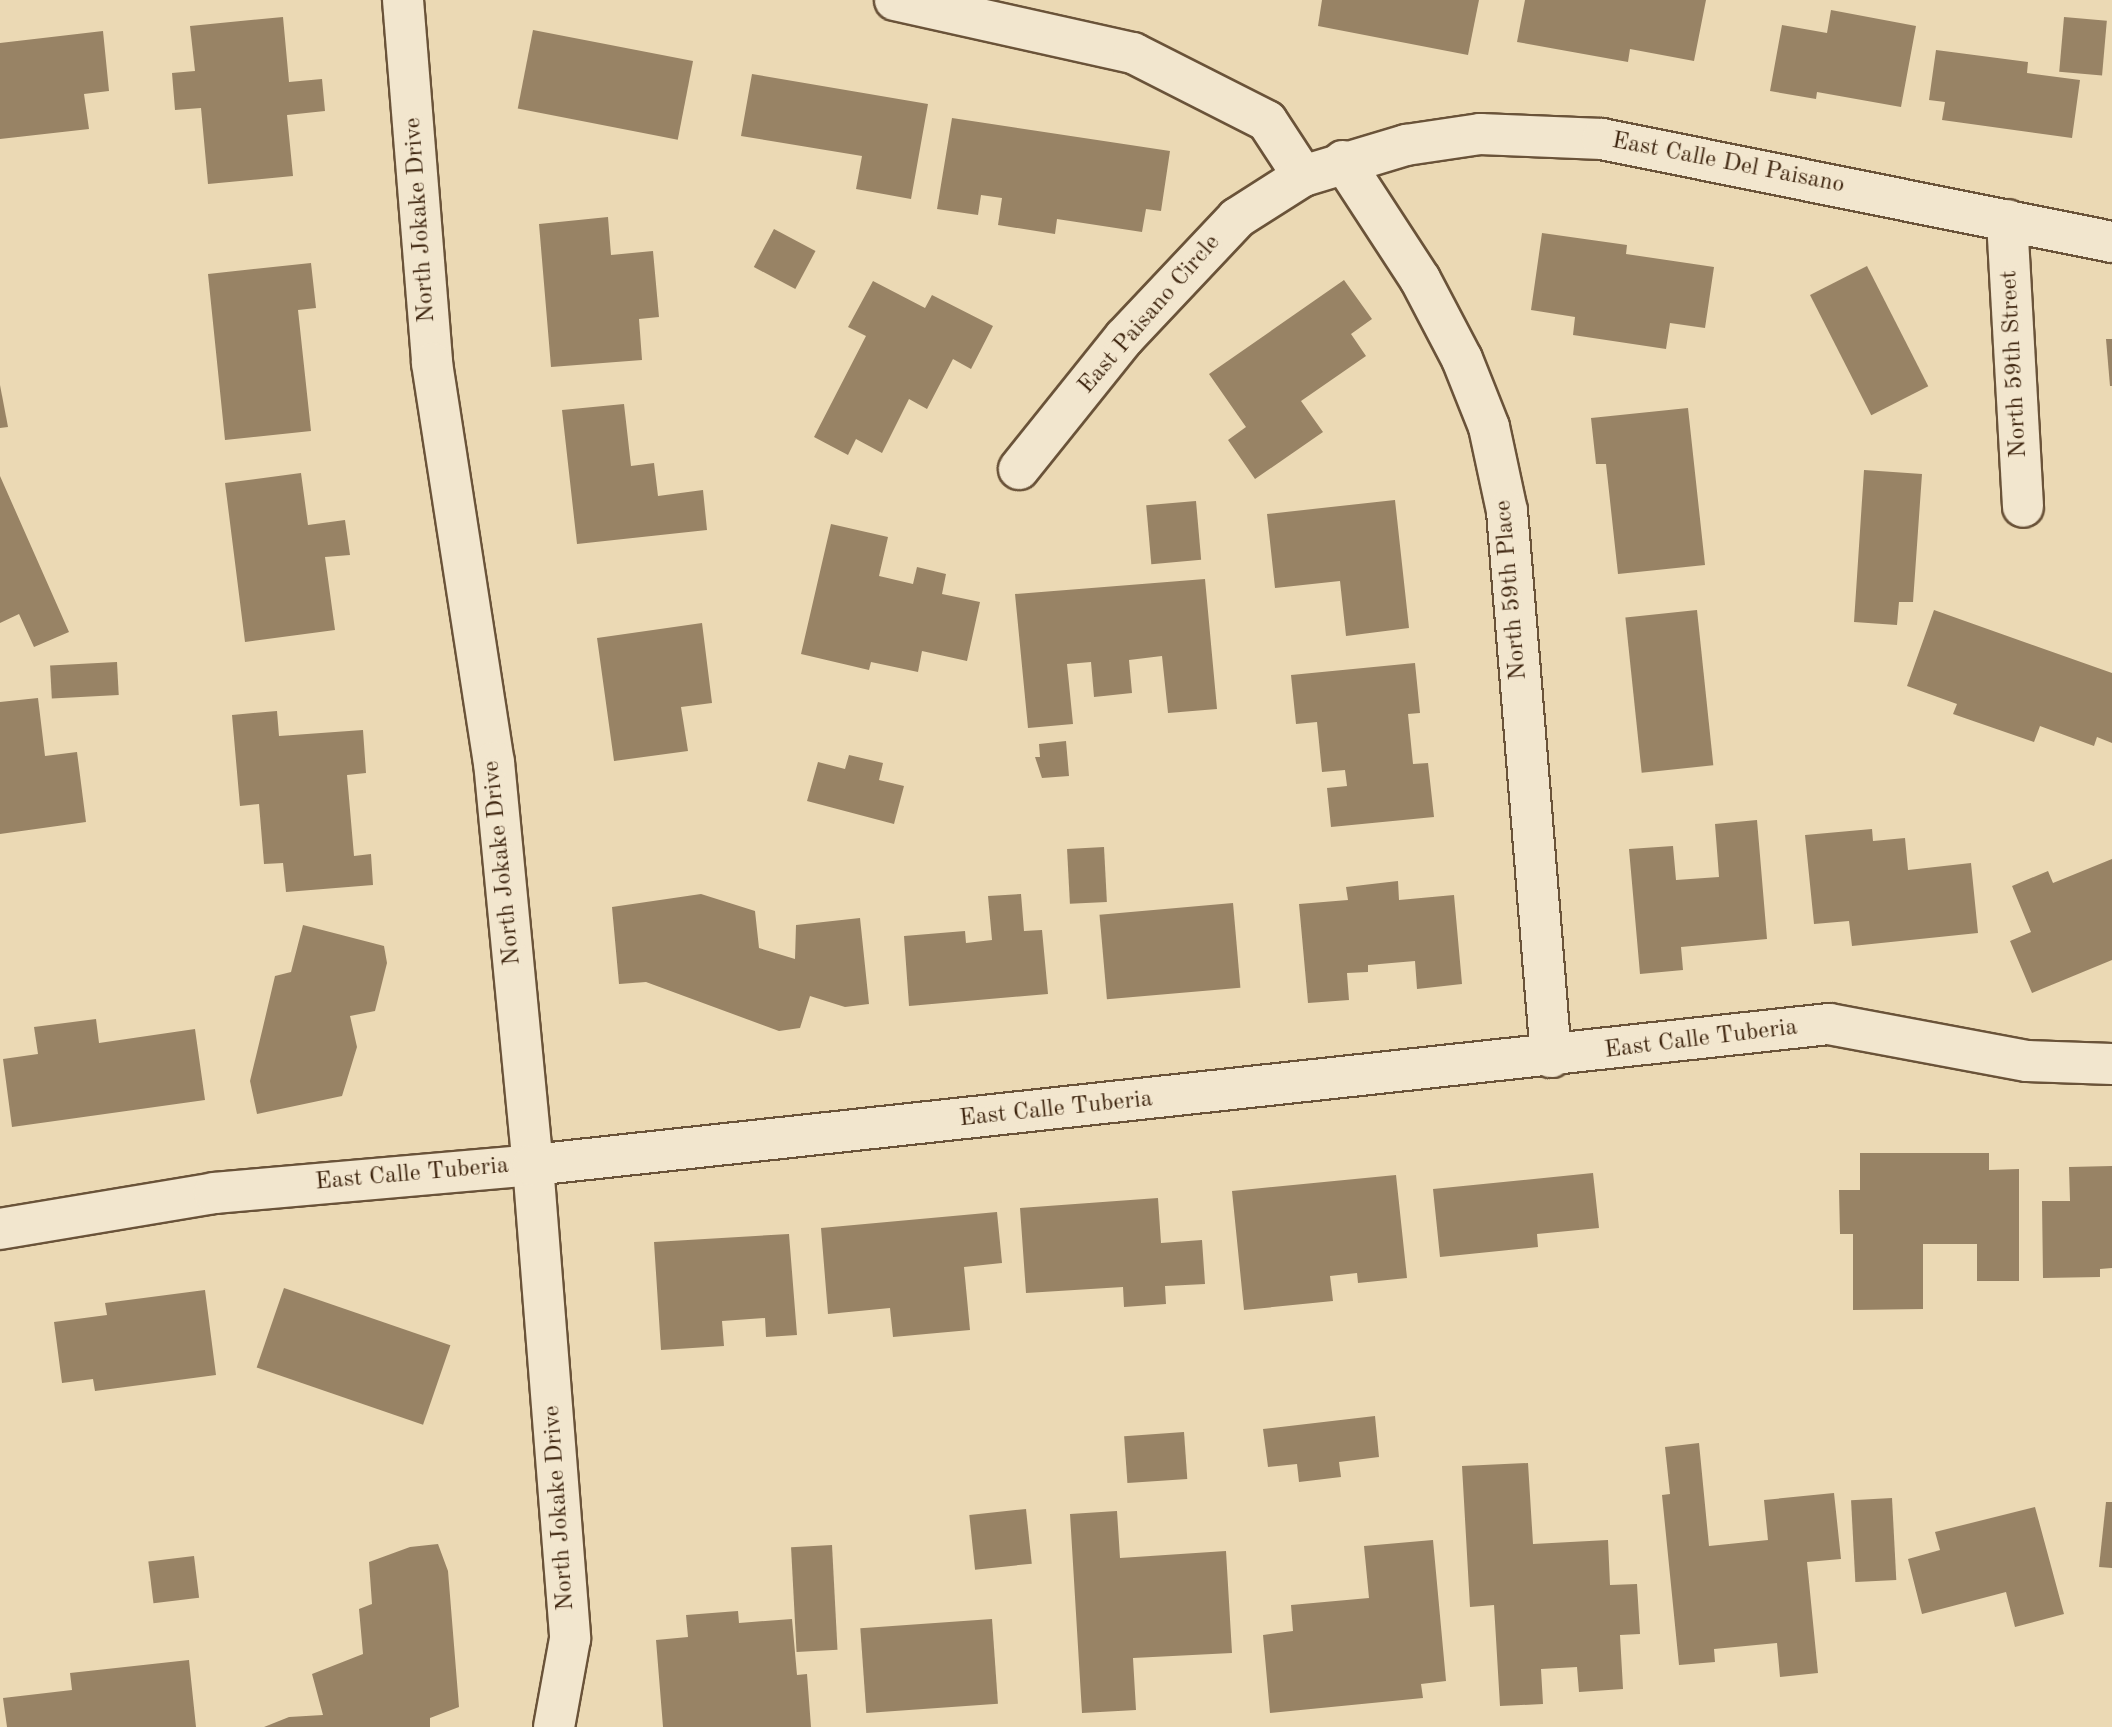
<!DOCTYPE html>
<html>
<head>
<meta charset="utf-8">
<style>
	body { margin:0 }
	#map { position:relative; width:2112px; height:1727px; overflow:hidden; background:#ebd9b4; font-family:"Old Standard TT",serif }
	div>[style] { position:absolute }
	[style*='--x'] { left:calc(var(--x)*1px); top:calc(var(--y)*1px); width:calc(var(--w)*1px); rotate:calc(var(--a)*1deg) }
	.building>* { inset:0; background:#988365; transform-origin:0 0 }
	.roads { filter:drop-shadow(2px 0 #6a5339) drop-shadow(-2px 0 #6a5339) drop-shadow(0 2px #6a5339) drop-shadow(0 -2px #6a5339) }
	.minor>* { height:40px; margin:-20px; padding:0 20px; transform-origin:20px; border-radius:20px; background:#f2e6ce }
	span { translate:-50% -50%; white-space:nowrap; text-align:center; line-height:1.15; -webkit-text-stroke:8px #f2e6ce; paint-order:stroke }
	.street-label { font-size:24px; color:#3f2610 }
</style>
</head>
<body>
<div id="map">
	<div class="building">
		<div style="clip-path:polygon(1322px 0,1479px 0,1468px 55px,1318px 26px)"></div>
		<div style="clip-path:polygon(1525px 0,1706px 0,1694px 61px,1630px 49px,1628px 62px,1517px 42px)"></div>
		<div style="clip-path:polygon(1831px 10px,1916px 26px,1901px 107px,1817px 92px,1816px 99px,1770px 91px,1782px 25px,1827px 33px)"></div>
		<div style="clip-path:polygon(283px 17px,289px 82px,322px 79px,325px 111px,287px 115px,293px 176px,208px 184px,201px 108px,175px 110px,172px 73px,195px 71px,190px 26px)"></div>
		<div style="left:2064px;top:17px;width:43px;height:55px;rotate:5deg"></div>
		<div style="left:533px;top:30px;width:163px;height:80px;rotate:11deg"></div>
		<div style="clip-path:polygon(103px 31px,109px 91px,84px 94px,89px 129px,0 139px,0 43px)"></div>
		<div style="clip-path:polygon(1936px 50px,2028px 62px,2027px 73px,2080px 80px,2072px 138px,1942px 120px,1945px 102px,1929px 100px)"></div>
		<div style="clip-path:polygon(752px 74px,928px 104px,911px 199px,856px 189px,862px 156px,741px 136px)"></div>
		<div style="clip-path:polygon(952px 118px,1170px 151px,1161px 211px,1146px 209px,1142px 232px,1057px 219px,1055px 234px,998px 225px,1002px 198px,981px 195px,978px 215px,937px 209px)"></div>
		<div style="clip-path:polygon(608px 217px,611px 255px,653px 251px,659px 317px,639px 319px,642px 360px,551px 367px,539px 224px)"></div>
		<div style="left:774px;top:229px;width:47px;height:43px;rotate:28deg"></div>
		<div style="clip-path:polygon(1542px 233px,1627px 245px,1626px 254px,1714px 267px,1705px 328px,1670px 323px,1666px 349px,1573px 335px,1575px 317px,1531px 310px)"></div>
		<div style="clip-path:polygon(311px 263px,316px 308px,298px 310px,311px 431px,225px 440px,208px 274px)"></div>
		<div style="left:1867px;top:266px;width:135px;height:64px;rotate:63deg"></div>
		<div style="clip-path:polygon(1344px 280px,1372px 319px,1351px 334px,1366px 356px,1301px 401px,1323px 432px,1255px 479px,1228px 440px,1246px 427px,1209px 374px)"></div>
		<div style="clip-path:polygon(873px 281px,925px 308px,932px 295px,993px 326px,971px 369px,953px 359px,927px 409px,909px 399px,882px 453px,856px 439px,848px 455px,814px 437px,866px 336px,848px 327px)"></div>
		<div style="clip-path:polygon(2106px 339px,2112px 339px,2112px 386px,2110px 386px)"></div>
		<div style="clip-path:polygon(0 385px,8px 427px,0 428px)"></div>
		<div style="clip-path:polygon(624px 404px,631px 466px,654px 463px,658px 496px,703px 490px,707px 530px,577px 544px,562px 410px)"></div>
		<div style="clip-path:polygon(1688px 408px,1705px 565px,1618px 574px,1606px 464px,1596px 464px,1591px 418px)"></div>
		<div style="clip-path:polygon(1864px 470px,1922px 474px,1913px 602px,1899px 602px,1897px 625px,1854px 622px)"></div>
		<div style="clip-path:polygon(301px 473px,308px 525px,345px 520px,350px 555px,325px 557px,335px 630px,245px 642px,225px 483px)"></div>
		<div style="clip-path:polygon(0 476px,69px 632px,34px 647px,19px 614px,0 623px)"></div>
		<div style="clip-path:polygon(1395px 500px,1409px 628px,1346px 636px,1340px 581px,1275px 588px,1267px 514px)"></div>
		<div style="left:1196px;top:501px;width:59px;height:50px;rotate:85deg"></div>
		<div style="clip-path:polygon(831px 524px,888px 537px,879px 576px,913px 584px,917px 567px,946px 574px,942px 594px,980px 602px,967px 661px,922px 651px,918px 672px,871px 662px,869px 670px,801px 654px)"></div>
		<div style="clip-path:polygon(1205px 579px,1217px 709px,1168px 713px,1162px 656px,1129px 660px,1132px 693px,1094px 697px,1091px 662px,1067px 664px,1073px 724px,1028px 728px,1015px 594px)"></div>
		<div style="left:1697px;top:610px;width:156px;height:72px;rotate:84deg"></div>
		<div style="clip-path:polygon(1934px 610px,2112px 673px,2112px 743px,2097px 737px,2094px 746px,2040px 726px,2034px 742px,1953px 714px,1957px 704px,1907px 686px)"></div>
		<div style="clip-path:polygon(702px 623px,712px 703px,681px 707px,688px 751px,614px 761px,597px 638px)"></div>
		<div style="left:117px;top:662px;width:33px;height:67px;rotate:87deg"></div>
		<div style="clip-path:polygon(1415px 663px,1420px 713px,1408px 714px,1413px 764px,1428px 763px,1434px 817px,1331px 827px,1327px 788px,1347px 786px,1345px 770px,1322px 772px,1317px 722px,1296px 724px,1291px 675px)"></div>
		<div style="clip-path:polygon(38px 698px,45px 756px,77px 752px,86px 822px,0 834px,0 702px)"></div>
		<div style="clip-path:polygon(277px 711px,279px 736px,363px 730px,366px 773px,347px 775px,354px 856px,371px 854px,373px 885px,286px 892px,283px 863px,264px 864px,259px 804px,240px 806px,232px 715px)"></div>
		<div style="clip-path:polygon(1066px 741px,1069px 776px,1042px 778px,1035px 757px,1040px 757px,1039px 744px)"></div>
		<div style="clip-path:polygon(849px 755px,883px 763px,879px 780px,904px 786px,894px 824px,807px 801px,818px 762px,845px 769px)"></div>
		<div style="clip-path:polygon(1757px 820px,1767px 939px,1681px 947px,1683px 970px,1640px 974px,1629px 849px,1673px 846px,1676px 880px,1719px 877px,1715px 824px)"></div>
		<div style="clip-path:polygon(1872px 829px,1873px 841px,1905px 838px,1908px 870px,1971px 863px,1978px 933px,1852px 946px,1849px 921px,1814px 924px,1805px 835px)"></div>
		<div style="left:1104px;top:847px;width:55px;height:37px;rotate:87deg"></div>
		<div style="clip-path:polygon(2112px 859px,2112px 960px,2032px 993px,2010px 941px,2031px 932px,2012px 886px,2048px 871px,2053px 883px)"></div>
		<div style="clip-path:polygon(1398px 881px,1399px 900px,1454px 895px,1462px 984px,1417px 989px,1415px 961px,1368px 965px,1368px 972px,1347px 973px,1349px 1000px,1308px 1003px,1299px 904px,1348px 900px,1346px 887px)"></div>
		<div style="clip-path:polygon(701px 894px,755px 911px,759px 948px,795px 959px,796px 925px,860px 918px,869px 1004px,845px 1007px,810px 996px,800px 1028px,779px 1031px,646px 982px,619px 984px,612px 907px)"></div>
		<div style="clip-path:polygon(1021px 894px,1024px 931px,1042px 930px,1048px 994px,909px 1006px,904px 936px,965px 931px,966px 943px,992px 940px,988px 896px)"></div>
		<div style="left:1233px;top:903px;width:85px;height:134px;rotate:85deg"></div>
		<div style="clip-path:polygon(303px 925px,384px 946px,387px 963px,375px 1011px,350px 1016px,357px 1047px,342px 1096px,257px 1114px,250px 1081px,263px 1027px,275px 976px,291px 972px)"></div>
		<div style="clip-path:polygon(96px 1019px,99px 1043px,195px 1029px,205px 1100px,12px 1127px,3px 1059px,38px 1054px,34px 1027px)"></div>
		<div style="clip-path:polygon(1860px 1153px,1989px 1153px,1989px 1170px,2019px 1169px,2019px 1281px,1977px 1281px,1977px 1244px,1923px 1244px,1923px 1309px,1853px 1310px,1853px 1234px,1840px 1234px,1839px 1190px,1860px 1190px)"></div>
		<div style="clip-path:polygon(2112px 1166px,2112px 1268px,2100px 1269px,2100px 1277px,2043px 1278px,2042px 1201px,2070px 1201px,2069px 1167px)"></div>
		<div style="clip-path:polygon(1593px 1173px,1599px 1228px,1537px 1234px,1538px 1247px,1440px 1257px,1433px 1189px)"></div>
		<div style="clip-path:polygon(1396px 1175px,1407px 1278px,1358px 1283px,1357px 1273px,1330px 1276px,1333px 1301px,1244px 1310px,1232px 1191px)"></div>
		<div style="clip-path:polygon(1158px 1198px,1161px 1243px,1202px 1240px,1205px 1284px,1165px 1286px,1166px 1304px,1124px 1307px,1123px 1287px,1026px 1293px,1020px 1208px)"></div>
		<div style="clip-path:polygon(997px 1212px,1002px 1263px,964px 1267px,970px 1330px,893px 1337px,890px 1308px,828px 1314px,821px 1228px)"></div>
		<div style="clip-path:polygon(789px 1234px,797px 1335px,766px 1337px,765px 1318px,722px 1321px,724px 1346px,661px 1350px,654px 1242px)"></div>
		<div style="left:284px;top:1288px;width:176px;height:84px;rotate:19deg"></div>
		<div style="clip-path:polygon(205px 1290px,216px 1375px,95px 1391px,93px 1379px,62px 1383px,54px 1322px,107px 1315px,105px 1303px)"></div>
		<div style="clip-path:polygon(1375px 1416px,1379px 1457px,1339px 1462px,1341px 1477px,1299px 1482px,1297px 1464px,1268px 1467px,1263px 1429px)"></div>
		<div style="left:1184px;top:1432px;width:47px;height:60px;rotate:86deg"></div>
		<div style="clip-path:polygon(1699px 1443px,1709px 1546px,1768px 1540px,1764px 1500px,1834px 1493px,1841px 1559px,1807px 1562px,1818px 1673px,1780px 1677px,1777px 1643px,1714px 1649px,1715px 1662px,1679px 1665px,1662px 1495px,1670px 1494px,1665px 1447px)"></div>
		<div style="clip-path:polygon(1528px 1463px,1533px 1544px,1608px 1540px,1610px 1585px,1637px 1584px,1640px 1634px,1620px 1635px,1623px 1689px,1579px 1692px,1577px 1667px,1541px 1669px,1543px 1704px,1500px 1706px,1494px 1605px,1470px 1607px,1462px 1466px)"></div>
		<div style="left:1892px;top:1498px;width:82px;height:41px;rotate:87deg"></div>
		<div style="clip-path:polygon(2106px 1502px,2112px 1502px,2112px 1568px,2099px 1567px)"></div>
		<div style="clip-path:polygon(2035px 1507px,2064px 1614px,2015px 1627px,2006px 1592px,1922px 1614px,1908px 1559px,1940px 1550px,1935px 1532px)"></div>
		<div style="left:1026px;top:1509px;width:55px;height:57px;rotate:84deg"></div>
		<div style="clip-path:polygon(1117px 1511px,1120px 1558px,1226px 1551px,1232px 1653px,1133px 1658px,1136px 1710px,1082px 1713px,1070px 1514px)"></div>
		<div style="clip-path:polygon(1433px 1540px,1446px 1681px,1421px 1684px,1423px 1698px,1270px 1713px,1263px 1635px,1293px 1631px,1291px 1605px,1369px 1598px,1364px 1546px)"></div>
		<div style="clip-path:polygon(438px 1544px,448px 1571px,459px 1707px,430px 1718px,430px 1727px,264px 1727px,289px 1717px,323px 1715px,312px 1674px,363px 1654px,359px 1609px,372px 1604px,369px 1562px,410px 1547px)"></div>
		<div style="left:832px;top:1545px;width:105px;height:41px;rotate:87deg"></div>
		<div style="left:194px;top:1556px;width:42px;height:46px;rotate:83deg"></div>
		<div style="clip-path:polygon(738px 1611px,739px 1623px,792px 1619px,797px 1675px,807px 1674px,811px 1727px,663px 1727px,656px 1640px,688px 1637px,686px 1615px)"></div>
		<div style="left:992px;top:1619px;width:85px;height:132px;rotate:86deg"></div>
		<div style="clip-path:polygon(189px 1660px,196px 1727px,7px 1727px,3px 1698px,72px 1690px,70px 1673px)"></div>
	</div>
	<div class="roads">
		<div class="minor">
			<div style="--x:403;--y:0;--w:364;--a:85.4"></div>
			<div style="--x:432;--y:363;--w:404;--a:81.2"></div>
			<div style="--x:494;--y:762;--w:405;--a:84.5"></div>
			<div style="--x:533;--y:1165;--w:475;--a:85.5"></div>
			<div style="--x:570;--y:1639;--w:89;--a:100.3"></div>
			<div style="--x:895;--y:0;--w:244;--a:12.6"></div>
			<div style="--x:1133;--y:53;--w:150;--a:26.9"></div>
			<div style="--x:1267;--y:121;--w:66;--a:56.8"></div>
			<div style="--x:1343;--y:161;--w:141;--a:56.9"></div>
			<div style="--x:1420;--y:279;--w:90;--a:62.3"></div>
			<div style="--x:1462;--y:359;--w:73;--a:68.3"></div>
			<div style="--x:1489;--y:427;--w:86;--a:77.9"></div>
			<div style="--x:1507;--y:511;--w:548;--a:85.39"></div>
			<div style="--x:2007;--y:220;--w:287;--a:86.8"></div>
			<div style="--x:1019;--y:469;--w:168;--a:-51.3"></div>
			<div style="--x:1124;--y:338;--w:165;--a:-46.7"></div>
			<div style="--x:1237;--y:218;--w:78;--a:-32.5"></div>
			<div style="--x:1303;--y:176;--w:108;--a:-16.8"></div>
			<div style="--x:1406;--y:145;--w:75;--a:-8.5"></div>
			<div style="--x:1480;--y:134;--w:122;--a:2.3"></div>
			<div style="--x:1602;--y:139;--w:520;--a:11.42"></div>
			<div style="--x:0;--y:1229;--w:217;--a:-9.5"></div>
			<div style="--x:214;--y:1193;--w:320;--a:-5"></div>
			<div style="--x:533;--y:1165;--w:1304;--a:-6.21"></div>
			<div style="--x:1829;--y:1024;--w:201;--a:10.6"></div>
			<div style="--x:2027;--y:1061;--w:85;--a:2"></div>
		</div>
	</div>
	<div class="street-label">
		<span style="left:1728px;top:164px;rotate:11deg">East Calle Del Paisano</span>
		<span style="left:421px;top:220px;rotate:-94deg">North Jokake Drive</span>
		<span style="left:1150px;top:315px;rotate:-49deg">East Paisano Circle</span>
		<span style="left:2015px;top:364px;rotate:-93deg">North 59th Street</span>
		<span style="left:1512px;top:590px;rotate:-95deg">North 59th Place</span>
		<span style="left:503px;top:863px;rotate:-96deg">North Jokake Drive</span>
		<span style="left:1701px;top:1040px;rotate:-7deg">East Calle Tuberia</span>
		<span style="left:1056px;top:1110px;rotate:-6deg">East Calle Tuberia</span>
		<span style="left:412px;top:1175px;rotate:-5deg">East Calle Tuberia</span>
		<span style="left:560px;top:1508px;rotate:-94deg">North Jokake Drive</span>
	</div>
</div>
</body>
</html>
